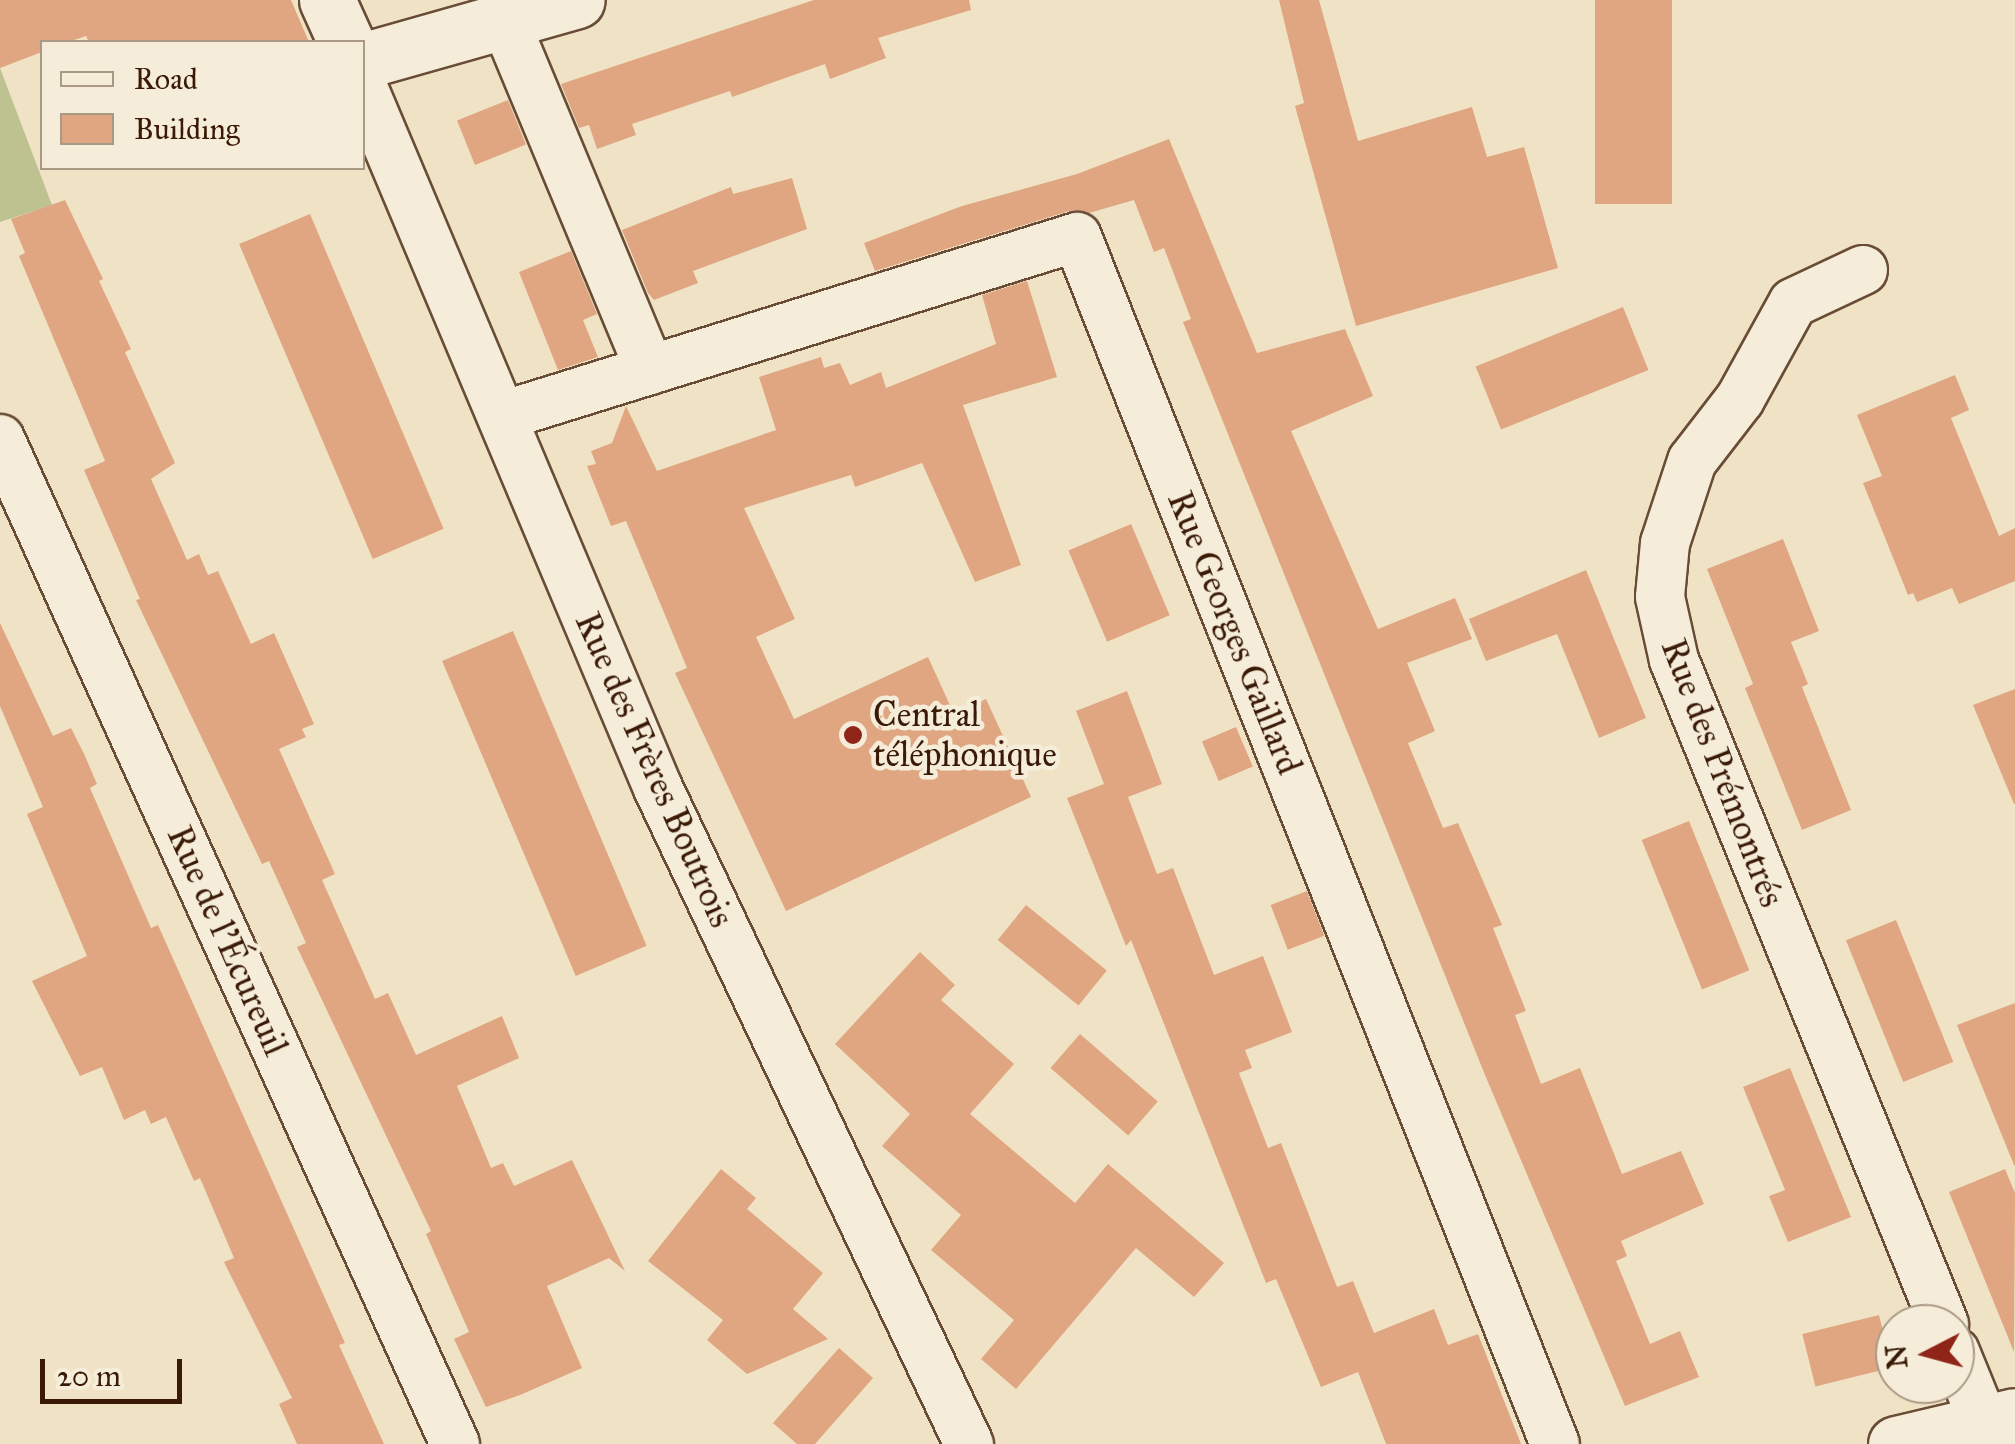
<!DOCTYPE html>
<html>
<head>
<meta charset="utf-8">
<style>
	body { margin:0 }
	#map { position:relative; width:2015px; height:1444px; overflow:hidden; background:#f0e3c5; font-family:"IM FELL Great Primer",serif }
	div>[style] { position:absolute }
	[style*='--x'] { left:calc(var(--x)*1px); top:calc(var(--y)*1px); width:calc(var(--w)*1px); rotate:calc(var(--a)*1deg) }
	.green>* { inset:0; background:#bec291 }
	.building>* { inset:0; background:#dfa681; transform-origin:0 0 }
	.roads { filter:drop-shadow(2px 0 #684c36) drop-shadow(-2px 0 #684c36) drop-shadow(0 2px #684c36) drop-shadow(0 -2px #684c36) }
	.street>* { height:48px; margin:-24px; padding:0 24px; transform-origin:24px; border-radius:24px; background:#f5edd9 }
	.secondary>* { height:55px; margin:-27.5px; padding:0 27.5px; transform-origin:27.5px; border-radius:27.5px; background:#f5edd9 }
	.dots>* { width:28px; height:28px; translate:-50% -50%; box-sizing:border-box; border:5px solid #f5edd9; border-radius:50% }
	span { translate:-50% -50%; white-space:nowrap; text-align:center; line-height:1.15; -webkit-text-stroke:9px #f5edd9; paint-order:stroke }
	.street-label { font-size:35px; color:#3a1a06 }
	.poi-label { font-size:35px; color:#3a1a06 }
	.left { translate:0 -50%; text-align:left }
	.legend { position:absolute; left:40px; top:40px; width:325px; height:130px; box-sizing:border-box; background:#f5edd9; border:2px solid #aa9985; margin:0; padding:12px 18px; list-style:none; font-size:30px; color:#3a1a06 }
	.legend li { display:flex; align-items:center; gap:20px; height:50px }
	.legend b { width:50px; border:2px solid #aa9985 }
	.north { position:absolute; left:1875px; top:1304px; width:100px; height:100px; box-sizing:border-box; background:#f5edd9; border:2px solid #aa9985; border-radius:50%; rotate:264deg; font-size:28px; font-weight:700; line-height:40px; text-align:center; color:#3a1a06 }
	.north::after { content:''; display:block; margin:auto; width:35px; height:45px; background:#8f2418; clip-path:polygon(50% 0,100% 100%,50% 72%,0 100%) }
	.scale { position:absolute; left:40px; top:1359px; width:142px; height:45px; box-sizing:border-box; border:5px solid #3a1a06; border-top:0; padding-left:12px; font-size:30px; line-height:35px; white-space:nowrap; color:#3a1a06; -webkit-text-stroke:8px #f5edd9; paint-order:stroke }
</style>
</head>
<body>
<div id="map">
	<div class="green">
		<div style="clip-path:polygon(0 68px,52px 205px,0 222px)"></div>
	</div>
	<div class="building">
		<div style="clip-path:polygon(0 0,291px 0,309px 42px,89px 42px,86px 36px,68px 42px,42px 42px,42px 52px,0 68px)"></div>
		<div style="clip-path:polygon(814px 0,969px 0,971px 10px,878px 38px,886px 58px,830px 79px,825px 64px,732px 97px,730px 91px,632px 124px,636px 135px,597px 149px,589px 125px,579px 128px,561px 84px)"></div>
		<div style="clip-path:polygon(1279px 0,1319px 0,1358px 141px,1472px 107px,1487px 157px,1524px 147px,1558px 268px,1356px 326px,1295px 106px,1304px 103px)"></div>
		<div style="left:1595px;top:0;width:77px;height:204px"></div>
		<div style="left:508px;top:100px;width:48px;height:55px;rotate:68deg"></div>
		<div style="clip-path:polygon(1169px 139px,1257px 353px,1345px 329px,1373px 396px,1291px 431px,1378px 629px,1455px 598px,1472px 639px,1407px 663px,1435px 731px,1408px 743px,1443px 828px,1458px 823px,1502px 925px,1493px 928px,1526px 1011px,1515px 1015px,1541px 1084px,1580px 1068px,1622px 1174px,1681px 1151px,1704px 1204px,1621px 1241px,1627px 1256px,1616px 1261px,1650px 1344px,1680px 1331px,1699px 1377px,1625px 1406px,1485px 1075px,1252px 494px,1183px 322px,1191px 319px,1164px 248px,1154px 252px,1134px 200px,1089px 213px,1069px 211px,875px 271px,864px 243px,962px 206px,1077px 174px)"></div>
		<div style="clip-path:polygon(792px 178px,807px 229px,693px 271px,698px 283px,654px 300px,648px 293px,622px 230px,731px 187px,733px 194px)"></div>
		<div style="clip-path:polygon(65px 200px,103px 279px,99px 281px,131px 349px,125px 352px,175px 463px,151px 479px,187px 560px,199px 554px,208px 575px,218px 571px,251px 644px,274px 633px,314px 724px,302px 729px,306px 737px,279px 749px,335px 874px,322px 880px,375px 999px,388px 993px,416px 1055px,502px 1016px,519px 1058px,457px 1086px,491px 1168px,503px 1163px,514px 1186px,572px 1160px,625px 1271px,609px 1258px,547px 1286px,582px 1368px,520px 1395px,486px 1407px,454px 1339px,469px 1332px,426px 1234px,431px 1231px,297px 947px,306px 943px,269px 861px,262px 864px,136px 600px,140px 599px,84px 470px,105px 461px,19px 256px,25px 253px,11px 219px)"></div>
		<div style="left:310px;top:214px;width:342px;height:77px;rotate:67deg"></div>
		<div style="clip-path:polygon(571px 251px,597px 314px,583px 320px,598px 357px,558px 370px,519px 272px)"></div>
		<div style="clip-path:polygon(1027px 281px,1057px 377px,963px 405px,1021px 565px,975px 582px,922px 463px,855px 487px,851px 475px,744px 508px,795px 619px,756px 637px,794px 719px,928px 657px,954px 714px,986px 699px,1031px 797px,786px 911px,675px 673px,687px 668px,626px 521px,611px 526px,587px 466px,596px 464px,591px 451px,612px 443px,626px 406px,657px 471px,776px 430px,759px 377px,821px 357px,824px 368px,840px 363px,850px 385px,881px 372px,886px 388px,996px 344px,982px 295px)"></div>
		<div style="left:1623px;top:307px;width:68px;height:159px;rotate:68deg"></div>
		<div style="clip-path:polygon(1955px 375px,1969px 410px,1951px 418px,1999px 536px,2015px 528px,2015px 581px,1959px 604px,1952px 588px,1917px 602px,1913px 593px,1908px 595px,1863px 483px,1882px 476px,1857px 415px)"></div>
		<div style="left:1131px;top:524px;width:99px;height:68px;rotate:67deg"></div>
		<div style="clip-path:polygon(1783px 539px,1819px 631px,1791px 642px,1808px 684px,1802px 687px,1851px 810px,1802px 830px,1745px 688px,1753px 684px,1707px 569px)"></div>
		<div style="clip-path:polygon(1586px 570px,1646px 718px,1599px 738px,1557px 634px,1486px 661px,1469px 619px)"></div>
		<div style="clip-path:polygon(0 623px,53px 736px,71px 728px,85px 756px,97px 784px,90px 788px,151px 928px,158px 925px,259px 1151px,345px 1343px,339px 1345px,384px 1444px,297px 1444px,279px 1404px,292px 1398px,224px 1262px,234px 1258px,200px 1178px,194px 1181px,166px 1117px,151px 1124px,145px 1110px,124px 1120px,102px 1067px,80px 1076px,32px 981px,87px 956px,27px 814px,43px 807px,0 706px)"></div>
		<div style="left:513px;top:631px;width:342px;height:77px;rotate:67deg"></div>
		<div style="clip-path:polygon(2015px 689px,2015px 804px,2014px 804px,1973px 705px)"></div>
		<div style="clip-path:polygon(1127px 691px,1162px 784px,1128px 797px,1157px 874px,1173px 868px,1214px 975px,1263px 956px,1292px 1032px,1245px 1050px,1252px 1068px,1239px 1073px,1268px 1148px,1281px 1143px,1337px 1287px,1353px 1281px,1374px 1333px,1434px 1309px,1448px 1345px,1478px 1334px,1521px 1444px,1386px 1444px,1358px 1372px,1321px 1387px,1276px 1279px,1266px 1283px,1131px 940px,1126px 946px,1067px 798px,1104px 784px,1076px 711px)"></div>
		<div style="left:1236px;top:727px;width:43px;height:37px;rotate:67deg"></div>
		<div style="left:1689px;top:821px;width:161px;height:51px;rotate:68deg"></div>
		<div style="left:1307px;top:891px;width:48px;height:39px;rotate:69deg"></div>
		<div style="left:1026px;top:905px;width:104px;height:45px;rotate:39deg"></div>
		<div style="left:1896px;top:920px;width:153px;height:54px;rotate:68deg"></div>
		<div style="clip-path:polygon(920px 952px,955px 985px,941px 1000px,1014px 1064px,970px 1114px,1075px 1203px,1108px 1164px,1224px 1263px,1194px 1297px,1136px 1248px,1016px 1389px,981px 1359px,1014px 1320px,931px 1250px,961px 1215px,882px 1146px,910px 1114px,835px 1044px)"></div>
		<div style="clip-path:polygon(2015px 1003px,2015px 1165px,2014px 1165px,1957px 1025px)"></div>
		<div style="left:1080px;top:1034px;width:103px;height:45px;rotate:41deg"></div>
		<div style="clip-path:polygon(1790px 1068px,1851px 1217px,1788px 1242px,1769px 1196px,1785px 1190px,1743px 1087px)"></div>
		<div style="clip-path:polygon(721px 1169px,756px 1198px,747px 1209px,823px 1273px,793px 1309px,828px 1339px,747px 1374px,707px 1340px,723px 1320px,648px 1261px)"></div>
		<div style="clip-path:polygon(2005px 1169px,2015px 1193px,2014px 1352px,1949px 1192px)"></div>
		<div style="left:1879px;top:1315px;width:54px;height:79px;rotate:76deg"></div>
		<div style="clip-path:polygon(839px 1348px,873px 1378px,815px 1444px,797px 1444px,773px 1423px)"></div>
	</div>
	<div class="roads">
		<div class="street">
			<div style="--x:506;--y:24;--w:375;--a:67.4"></div>
			<div style="--x:362;--y:85;--w:763;--a:67.17"></div>
			<div style="--x:658;--y:788;--w:726;--a:64.64"></div>
			<div style="--x:1863;--y:270;--w:77;--a:154.8"></div>
			<div style="--x:1793;--y:303;--w:110;--a:118.9"></div>
			<div style="--x:1740;--y:399;--w:78;--a:127.7"></div>
			<div style="--x:1692;--y:461;--w:86;--a:108.2"></div>
			<div style="--x:1665;--y:543;--w:54;--a:95.3"></div>
			<div style="--x:1660;--y:597;--w:65;--a:77.5"></div>
			<div style="--x:1674;--y:660;--w:717;--a:67.87"></div>
			<div style="--x:502;--y:416;--w:602;--a:-17.29"></div>
			<div style="--x:1077;--y:237;--w:1298;--a:68.4"></div>
			<div style="--x:0;--y:439;--w:1103;--a:65.64"></div>
			<div style="--x:1955;--y:1352;--w:77;--a:67.8"></div>
		</div>
		<div class="secondary">
			<div style="--x:327;--y:0;--w:46;--a:65.7"></div>
			<div style="--x:362;--y:61;--w:223;--a:-15.8"></div>
			<div style="--x:1896;--y:1444;--w:122;--a:-13.2"></div>
		</div>
	</div>
	<div class="dots">
		<div style="left:853px;top:735px;background:#8f2418"></div>
	</div>
	<div class="street-label">
		<span style="left:1234px;top:633px;rotate:68deg">Rue Georges Gaillard</span>
		<span style="left:654px;top:770px;rotate:66deg">Rue des Frères Boutrois</span>
		<span style="left:1722px;top:773px;rotate:69deg">Rue des Prémontrés</span>
		<span style="left:227px;top:941px;rotate:66deg">Rue de l'Écureuil</span>
	</div>
	<div class="poi-label">
		<span class="left" style="left:873px;top:735px">Central<br>téléphonique</span>
	</div>
	<ul class="legend">
	<li><b style="height:12px;background:#f5edd9"></b>Road</li>
	<li><b style="height:28px;background:#dfa681"></b>Building</li>
	</ul>
	<div class="north">N</div>
	<div class="scale">20 m</div>
</div>
</body>
</html>
